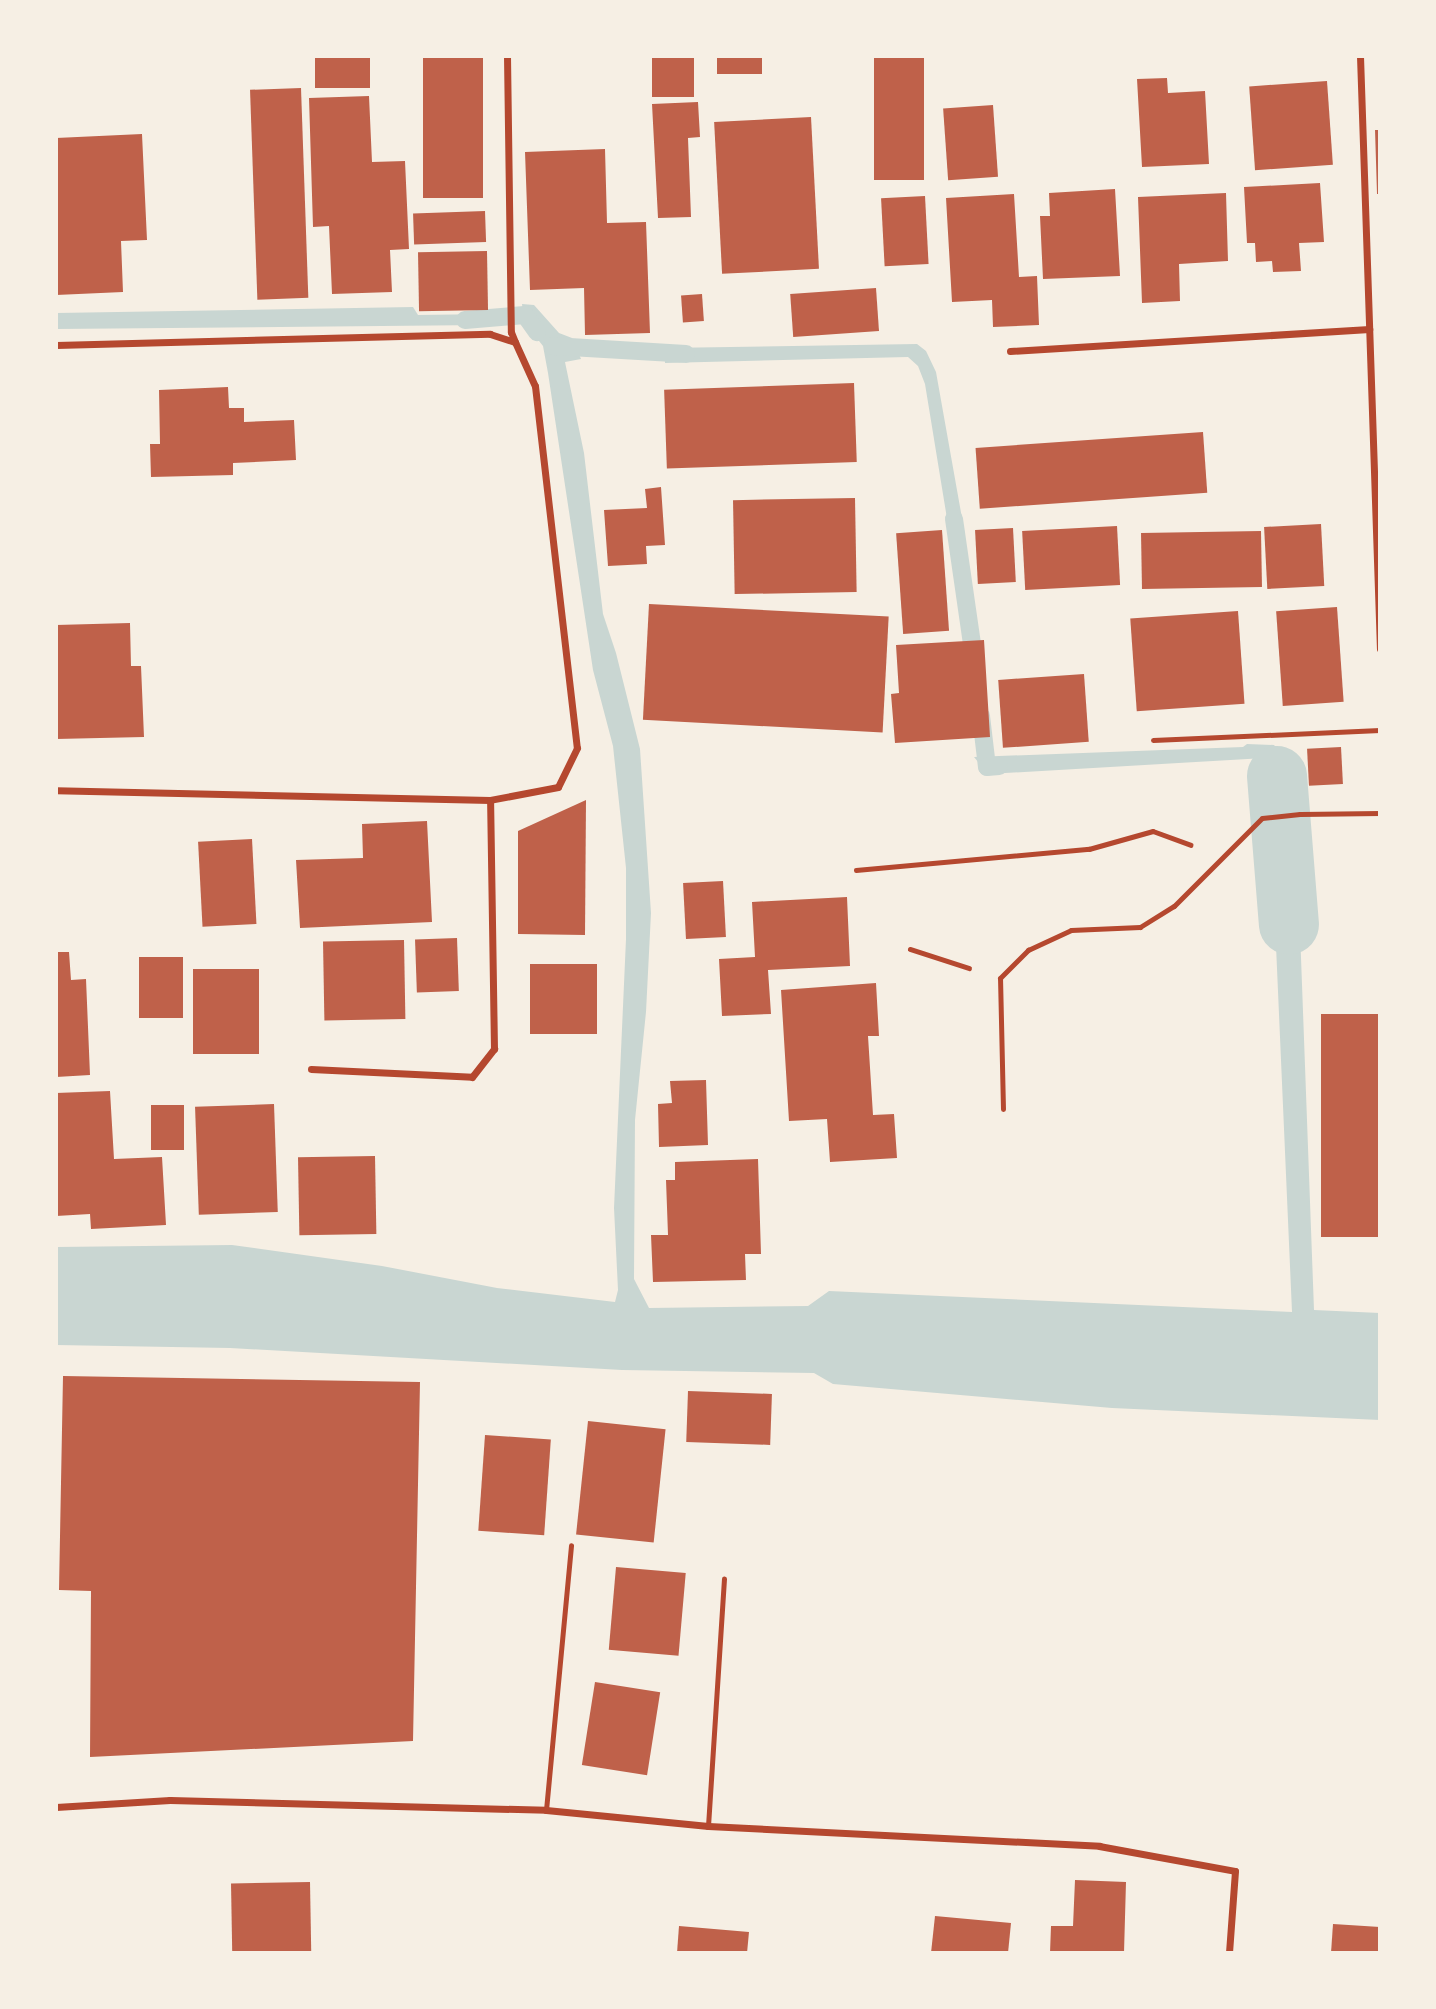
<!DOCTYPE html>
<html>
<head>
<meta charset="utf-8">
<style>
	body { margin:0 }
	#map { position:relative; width:1436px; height:2009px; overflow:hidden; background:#f6efe4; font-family:"Roboto Condensed",sans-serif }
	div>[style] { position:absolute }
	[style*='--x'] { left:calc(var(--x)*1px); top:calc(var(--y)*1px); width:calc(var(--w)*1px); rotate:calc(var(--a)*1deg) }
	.water>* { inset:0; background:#c9d6d2 }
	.stream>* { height:18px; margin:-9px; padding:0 9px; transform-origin:9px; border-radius:9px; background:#c9d6d2 }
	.canal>* { height:60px; margin:-30px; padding:0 30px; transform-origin:30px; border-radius:30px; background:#c9d6d2 }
	.building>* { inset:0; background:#bf614a; transform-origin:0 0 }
	.path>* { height:4.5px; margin:-2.25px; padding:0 2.25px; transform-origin:2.25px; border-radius:2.25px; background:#b5482f }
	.service>* { height:5px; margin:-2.5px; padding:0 2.5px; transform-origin:2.5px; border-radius:2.5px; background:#b5482f }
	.minor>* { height:7px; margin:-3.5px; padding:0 3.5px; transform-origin:3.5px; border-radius:3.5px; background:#b5482f }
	span { translate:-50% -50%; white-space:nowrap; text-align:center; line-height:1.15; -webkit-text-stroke:7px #f6efe4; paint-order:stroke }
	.frame { position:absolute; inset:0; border:58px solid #f6efe4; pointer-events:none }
</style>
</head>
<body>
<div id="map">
	<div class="water">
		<i style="clip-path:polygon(522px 304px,534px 305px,559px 333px,572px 338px,581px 359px,565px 362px,584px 453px,603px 614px,616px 653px,640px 749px,651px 913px,646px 1012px,635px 1120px,634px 1279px,649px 1308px,808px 1306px,829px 1291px,1292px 1312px,1273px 877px,1267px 846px,1292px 843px,1299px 903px,1314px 1310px,1380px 1313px,1380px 1420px,1112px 1408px,833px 1384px,814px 1373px,622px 1370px,230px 1348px,56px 1345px,56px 1247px,232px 1245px,382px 1266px,497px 1288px,615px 1302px,618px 1290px,614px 1208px,626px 939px,626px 868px,613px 746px,593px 670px,548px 373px,543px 346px,524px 322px)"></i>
		<i style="clip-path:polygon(413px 307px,418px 315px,490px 314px,484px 325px,56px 329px,56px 313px)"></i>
		<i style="clip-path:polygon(917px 344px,926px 351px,936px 372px,965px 535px,951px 543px,925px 384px,918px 366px,908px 357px,665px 363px,664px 348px)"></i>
		<i style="clip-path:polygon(1247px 744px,1274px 745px,1282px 754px,1289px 782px,1271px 782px,1265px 758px,988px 774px,974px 757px,1243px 747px)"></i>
	</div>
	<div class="stream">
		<i style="--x:465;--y:320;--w:60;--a:-4.8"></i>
		<i style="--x:525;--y:315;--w:21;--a:55"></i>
		<i style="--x:553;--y:346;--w:133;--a:3.4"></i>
		<i style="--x:954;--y:519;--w:147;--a:81.8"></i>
		<i style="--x:981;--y:716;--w:51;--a:83.3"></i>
		<i style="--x:987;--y:767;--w:12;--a:-5"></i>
	</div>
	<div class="canal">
		<i style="--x:1277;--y:776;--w:149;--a:85.4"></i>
	</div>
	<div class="building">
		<i style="left:315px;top:56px;width:55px;height:32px"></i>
		<i style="left:423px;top:56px;width:60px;height:142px"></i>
		<i style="left:652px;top:56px;width:42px;height:41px"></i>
		<i style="left:717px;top:56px;width:45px;height:18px"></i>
		<i style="left:874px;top:56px;width:50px;height:124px"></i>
		<i style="clip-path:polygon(1167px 78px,1168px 93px,1205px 91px,1209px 164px,1142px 167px,1137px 79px)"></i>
		<i style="left:1327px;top:81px;width:84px;height:78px;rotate:86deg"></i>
		<i style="left:301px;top:88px;width:210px;height:51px;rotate:88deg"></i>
		<i style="clip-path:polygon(369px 96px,372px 162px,405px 161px,409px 249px,390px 250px,392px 292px,332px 294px,329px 226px,313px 227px,309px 98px)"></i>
		<i style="clip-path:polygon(698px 102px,700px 137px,688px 138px,691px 217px,658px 218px,652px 104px)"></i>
		<i style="left:993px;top:105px;width:72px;height:50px;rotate:86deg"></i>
		<i style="left:811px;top:117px;width:152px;height:97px;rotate:87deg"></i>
		<i style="clip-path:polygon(1375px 130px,1380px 130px,1380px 194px,1377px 194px)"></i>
		<i style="clip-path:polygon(142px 134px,147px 240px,121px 241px,123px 292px,56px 295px,56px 138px)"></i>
		<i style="clip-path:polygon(605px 149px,607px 223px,646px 222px,650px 333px,585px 335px,584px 288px,530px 290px,525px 152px)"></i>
		<i style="clip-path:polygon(1320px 183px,1324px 242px,1299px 243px,1301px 271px,1273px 272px,1272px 261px,1256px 262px,1255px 243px,1247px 243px,1244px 187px)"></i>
		<i style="clip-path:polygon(1115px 189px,1120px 276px,1043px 279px,1040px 216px,1050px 216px,1049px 193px)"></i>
		<i style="clip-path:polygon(1226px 193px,1228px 261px,1179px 264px,1180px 301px,1142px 303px,1138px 197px)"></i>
		<i style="clip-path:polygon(1014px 194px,1019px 277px,1037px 276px,1039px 325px,993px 327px,992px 300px,952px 302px,946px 198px)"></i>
		<i style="left:925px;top:196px;width:68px;height:44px;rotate:87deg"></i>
		<i style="left:485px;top:211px;width:31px;height:72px;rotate:88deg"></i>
		<i style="left:487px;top:251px;width:59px;height:69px;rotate:89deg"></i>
		<i style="left:876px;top:288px;width:43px;height:86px;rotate:86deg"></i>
		<i style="left:702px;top:294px;width:27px;height:21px;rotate:86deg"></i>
		<i style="left:854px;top:383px;width:79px;height:190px;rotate:88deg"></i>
		<i style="clip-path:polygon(228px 387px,229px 408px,244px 408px,244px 422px,294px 420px,296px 460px,233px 463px,233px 475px,151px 477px,150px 444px,160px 444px,159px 390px)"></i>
		<i style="left:1203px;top:432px;width:61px;height:228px;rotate:86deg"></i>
		<i style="clip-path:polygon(661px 487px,665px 545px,646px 546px,647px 564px,608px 566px,604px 510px,647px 508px,645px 489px)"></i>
		<i style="left:855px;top:498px;width:94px;height:122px;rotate:89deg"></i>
		<i style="left:1321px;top:524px;width:62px;height:57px;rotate:87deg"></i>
		<i style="left:1117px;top:526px;width:59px;height:95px;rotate:87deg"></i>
		<i style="left:1013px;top:528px;width:54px;height:38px;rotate:87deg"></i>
		<i style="left:942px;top:530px;width:101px;height:46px;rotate:86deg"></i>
		<i style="left:1261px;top:531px;width:56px;height:120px;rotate:89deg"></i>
		<i style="left:649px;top:604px;width:240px;height:116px;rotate:3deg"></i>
		<i style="left:1337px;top:607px;width:95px;height:61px;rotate:86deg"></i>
		<i style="left:1238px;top:611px;width:93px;height:108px;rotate:86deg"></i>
		<i style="clip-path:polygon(130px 623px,131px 666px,141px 666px,144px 737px,56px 739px,56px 625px)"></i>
		<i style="clip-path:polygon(984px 640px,990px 737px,895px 743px,891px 694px,899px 693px,896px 645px)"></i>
		<i style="left:1084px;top:674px;width:68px;height:86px;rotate:86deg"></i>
		<i style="left:1341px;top:747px;width:37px;height:34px;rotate:87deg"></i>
		<i style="clip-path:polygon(586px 800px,585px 935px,518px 934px,518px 831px)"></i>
		<i style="clip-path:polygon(427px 821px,432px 922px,300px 928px,296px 860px,363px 858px,362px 824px)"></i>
		<i style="left:252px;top:839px;width:85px;height:54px;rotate:87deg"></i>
		<i style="left:723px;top:881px;width:56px;height:40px;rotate:87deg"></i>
		<i style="clip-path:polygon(847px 897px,850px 966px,768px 970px,771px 1014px,722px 1016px,719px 959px,755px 957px,752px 902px)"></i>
		<i style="left:457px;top:938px;width:53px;height:42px;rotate:88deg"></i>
		<i style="left:404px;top:940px;width:79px;height:81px;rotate:89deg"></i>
		<i style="clip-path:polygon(56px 952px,69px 952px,71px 980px,86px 979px,90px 1075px,56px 1077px)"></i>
		<i style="left:183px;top:957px;width:61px;height:44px;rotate:90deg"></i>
		<i style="left:530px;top:964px;width:67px;height:70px"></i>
		<i style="left:193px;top:969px;width:66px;height:85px"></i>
		<i style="clip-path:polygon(876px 983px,879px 1036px,868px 1036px,873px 1115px,894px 1114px,897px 1158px,830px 1162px,827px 1119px,789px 1121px,781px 990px)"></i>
		<i style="left:1321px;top:1014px;width:59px;height:223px"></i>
		<i style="clip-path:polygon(706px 1080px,708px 1145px,659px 1147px,658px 1104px,672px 1103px,670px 1081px)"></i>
		<i style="clip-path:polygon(110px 1091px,114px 1159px,162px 1157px,166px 1225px,91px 1229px,90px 1214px,56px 1216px,56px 1093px)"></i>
		<i style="left:274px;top:1104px;width:108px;height:79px;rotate:88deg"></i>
		<i style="left:184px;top:1105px;width:45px;height:33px;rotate:90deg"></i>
		<i style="left:375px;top:1156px;width:78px;height:77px;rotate:89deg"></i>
		<i style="clip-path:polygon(758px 1159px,761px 1254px,745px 1254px,746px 1280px,653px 1282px,651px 1235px,668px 1235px,666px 1180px,675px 1180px,675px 1162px)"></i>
		<i style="clip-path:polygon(63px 1376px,420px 1382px,413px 1741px,90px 1757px,91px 1591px,59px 1590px)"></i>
		<i style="left:688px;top:1391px;width:84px;height:51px;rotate:2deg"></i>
		<i style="left:588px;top:1421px;width:78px;height:114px;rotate:6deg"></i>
		<i style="left:485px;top:1435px;width:66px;height:96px;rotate:4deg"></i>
		<i style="left:616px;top:1567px;width:70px;height:83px;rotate:5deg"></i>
		<i style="left:595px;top:1682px;width:66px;height:84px;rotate:9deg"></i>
		<i style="clip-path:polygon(1075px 1880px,1126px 1882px,1124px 1953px,1050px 1953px,1051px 1926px,1073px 1926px)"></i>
		<i style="left:310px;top:1882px;width:71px;height:79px;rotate:89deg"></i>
		<i style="clip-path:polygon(935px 1916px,1011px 1923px,1008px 1953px,931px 1953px)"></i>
		<i style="clip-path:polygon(1333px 1924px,1380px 1927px,1380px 1953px,1331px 1953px)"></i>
		<i style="clip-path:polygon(679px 1926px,749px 1932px,747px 1953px,677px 1953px)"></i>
	</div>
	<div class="path">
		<i style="--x:856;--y:870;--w:234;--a:-5.2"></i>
		<i style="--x:1089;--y:849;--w:66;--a:-15.7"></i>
		<i style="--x:1153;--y:831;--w:40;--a:20.2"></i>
		<i style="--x:910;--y:949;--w:62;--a:17.9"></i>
	</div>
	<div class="service">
		<i style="--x:1153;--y:740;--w:227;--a:-2.5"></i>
		<i style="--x:1003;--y:1109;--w:131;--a:-91.3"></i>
		<i style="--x:1000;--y:978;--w:40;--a:-45"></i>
		<i style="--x:1028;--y:950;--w:47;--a:-24.9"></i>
		<i style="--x:1071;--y:930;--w:69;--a:-2.5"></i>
		<i style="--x:1140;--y:927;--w:40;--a:-32"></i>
		<i style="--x:1174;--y:906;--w:124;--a:-45"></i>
		<i style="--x:1262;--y:818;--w:38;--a:-6"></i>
		<i style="--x:1300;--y:814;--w:80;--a:-0.7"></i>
		<i style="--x:546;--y:1810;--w:266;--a:-84.6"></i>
		<i style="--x:708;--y:1826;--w:248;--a:-86.3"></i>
	</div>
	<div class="minor">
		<i style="--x:507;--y:56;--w:276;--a:89.2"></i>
		<i style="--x:511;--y:332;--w:11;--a:68"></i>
		<i style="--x:1360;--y:56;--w:593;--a:88.07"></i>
		<i style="--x:56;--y:345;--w:434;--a:-1.5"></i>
		<i style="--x:490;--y:334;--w:26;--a:18"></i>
		<i style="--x:515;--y:342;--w:48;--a:65.6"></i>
		<i style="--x:535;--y:386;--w:364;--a:83.4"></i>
		<i style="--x:577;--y:748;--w:43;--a:116"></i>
		<i style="--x:558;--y:787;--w:69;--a:169.2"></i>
		<i style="--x:490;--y:800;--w:434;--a:-178.7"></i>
		<i style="--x:1010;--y:351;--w:360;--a:-3.5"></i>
		<i style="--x:311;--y:1069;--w:161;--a:2.8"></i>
		<i style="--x:472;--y:1077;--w:36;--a:-52"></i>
		<i style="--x:494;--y:1049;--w:249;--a:-90.9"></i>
		<i style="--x:56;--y:1807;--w:114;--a:-3.5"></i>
		<i style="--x:170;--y:1800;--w:376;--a:1.5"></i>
		<i style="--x:546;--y:1810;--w:163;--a:5.6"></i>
		<i style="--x:708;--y:1826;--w:392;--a:2.9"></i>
		<i style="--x:1099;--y:1846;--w:138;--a:10.4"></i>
		<i style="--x:1235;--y:1871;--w:82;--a:94.2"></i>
	</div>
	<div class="frame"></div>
</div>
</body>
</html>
